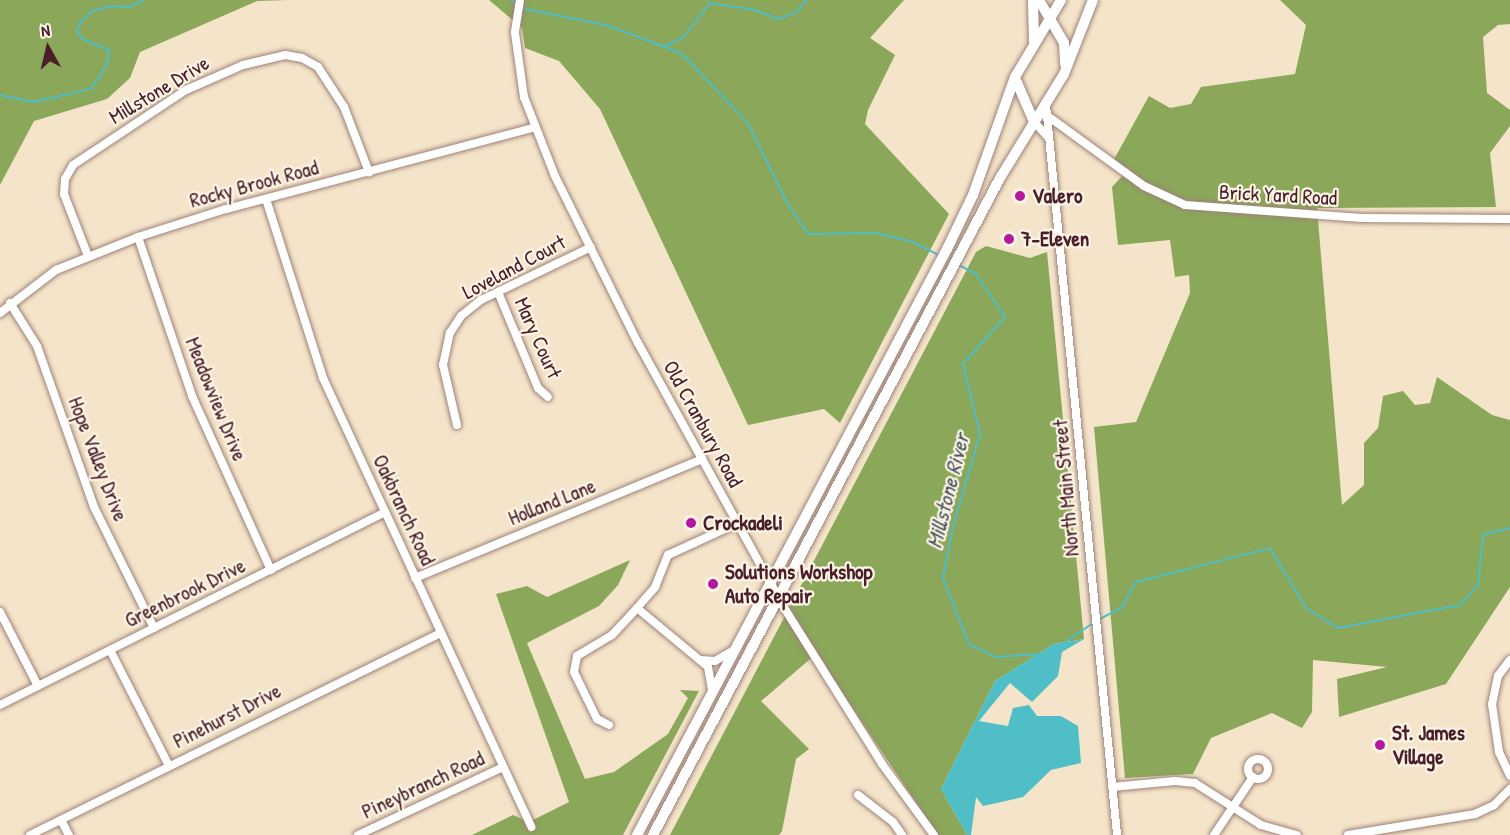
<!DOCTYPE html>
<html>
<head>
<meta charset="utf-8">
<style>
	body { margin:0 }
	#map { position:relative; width:1510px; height:835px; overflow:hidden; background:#f4e4c9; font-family:"Patrick Hand",sans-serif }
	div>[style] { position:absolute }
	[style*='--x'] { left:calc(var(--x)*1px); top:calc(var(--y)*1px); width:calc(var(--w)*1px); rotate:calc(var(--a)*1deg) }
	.forest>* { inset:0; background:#8aa75a }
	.water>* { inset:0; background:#4fbec6 }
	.stream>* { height:2px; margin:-1px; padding:0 1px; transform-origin:1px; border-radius:1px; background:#4fbec6 }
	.roads { filter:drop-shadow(0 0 2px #9f827a) drop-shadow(0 0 2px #9f827a) }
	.minor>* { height:8px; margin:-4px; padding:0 4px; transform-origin:4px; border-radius:4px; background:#fff }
	.minor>.ring { margin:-4px; padding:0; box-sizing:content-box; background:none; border:8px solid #fff; border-radius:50% }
	.highway>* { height:10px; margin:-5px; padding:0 5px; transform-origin:5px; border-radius:5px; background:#fff }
	.dots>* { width:16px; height:16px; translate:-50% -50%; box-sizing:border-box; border:3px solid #fcf5e5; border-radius:50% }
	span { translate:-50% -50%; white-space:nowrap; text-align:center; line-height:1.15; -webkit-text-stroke:4.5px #fcf5e5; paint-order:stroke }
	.street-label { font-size:21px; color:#4a1f2b }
	.poi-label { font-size:21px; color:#4a1f2b; font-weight:700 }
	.left { translate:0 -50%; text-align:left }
	.water-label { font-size:22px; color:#4c5761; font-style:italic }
	.north { position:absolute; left:18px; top:18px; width:60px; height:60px; -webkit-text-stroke:4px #fcf5e5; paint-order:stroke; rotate:352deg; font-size:16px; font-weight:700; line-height:24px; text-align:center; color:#4a1f2b }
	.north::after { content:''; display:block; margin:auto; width:21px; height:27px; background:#4a1f2b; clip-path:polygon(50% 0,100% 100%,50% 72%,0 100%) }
</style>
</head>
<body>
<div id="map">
	<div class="forest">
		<i style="clip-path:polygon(0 0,288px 0,257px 1px,140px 52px,130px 78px,107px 99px,34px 121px,0 185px)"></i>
		<i style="clip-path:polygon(489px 0,904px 0,870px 38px,895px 55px,868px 110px,865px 124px,949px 214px,840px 423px,824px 409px,748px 425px,600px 109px,559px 61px,525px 48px,522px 28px)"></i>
		<i style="clip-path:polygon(1280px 0,1510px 0,1510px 24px,1498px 25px,1483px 37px,1487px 93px,1510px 110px,1510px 126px,1490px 153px,1496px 207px,1317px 208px,1342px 505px,1364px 485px,1364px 443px,1378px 428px,1383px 396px,1403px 391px,1415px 405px,1430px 403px,1437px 377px,1492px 415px,1510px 420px,1510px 587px,1446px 684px,1339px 717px,1337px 679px,1387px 667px,1313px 660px,1312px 712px,1302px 728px,1272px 713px,1211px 738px,1193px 774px,1125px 778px,1094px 427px,1136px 422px,1190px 293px,1189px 275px,1175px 277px,1170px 240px,1118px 245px,1112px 187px,1125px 173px,1112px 163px,1149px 96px,1170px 108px,1191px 104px,1201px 87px,1295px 74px,1306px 25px)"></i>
		<i style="clip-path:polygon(986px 246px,1030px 258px,1047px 252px,1084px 639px,1054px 644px,995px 681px,941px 789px,967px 835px,938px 835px,816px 654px,761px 701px,809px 749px,796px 759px,782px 831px,779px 835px,670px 835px,976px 252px)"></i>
		<i style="clip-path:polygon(630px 560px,618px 585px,599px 606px,527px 643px,585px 779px,614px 772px,668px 734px,688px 698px,680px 690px,699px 691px,623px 835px,472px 835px,513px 815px,529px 822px,569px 802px,496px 594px,527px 586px,547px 597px)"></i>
	</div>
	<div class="water">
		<i style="clip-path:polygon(1084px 639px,1062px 652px,1058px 676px,1032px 702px,1010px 683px,979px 721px,1008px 726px,1013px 708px,1029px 705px,1037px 716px,1061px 716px,1078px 726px,1081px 763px,1051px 770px,1023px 797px,983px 806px,976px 797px,971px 835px,967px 835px,941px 789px,995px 681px,1054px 644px)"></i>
	</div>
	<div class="stream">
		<i style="--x:512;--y:0;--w:6;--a:45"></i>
		<i style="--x:520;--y:8;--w:88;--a:11.2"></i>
		<i style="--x:606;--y:25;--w:80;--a:20.5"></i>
		<i style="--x:681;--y:53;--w:97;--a:46.3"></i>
		<i style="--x:748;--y:123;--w:91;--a:64"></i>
		<i style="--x:788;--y:205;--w:35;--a:55"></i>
		<i style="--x:808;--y:234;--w:67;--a:-0.9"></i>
		<i style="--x:875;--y:233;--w:39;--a:13"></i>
		<i style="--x:913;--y:242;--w:31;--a:27"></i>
		<i style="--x:664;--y:46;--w:21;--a:-23"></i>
		<i style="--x:683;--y:38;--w:44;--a:-52.4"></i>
		<i style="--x:710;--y:3;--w:45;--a:9"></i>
		<i style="--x:754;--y:10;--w:27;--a:20"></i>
		<i style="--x:779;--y:19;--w:19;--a:-21"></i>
		<i style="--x:797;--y:12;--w:15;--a:-53"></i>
		<i style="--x:0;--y:95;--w:34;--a:12"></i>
		<i style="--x:33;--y:102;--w:59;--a:-12.6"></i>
		<i style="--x:91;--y:89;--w:30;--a:-57"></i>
		<i style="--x:107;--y:64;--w:14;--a:-82"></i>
		<i style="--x:109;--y:50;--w:27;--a:-158"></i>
		<i style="--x:84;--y:40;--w:11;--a:-131"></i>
		<i style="--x:77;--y:32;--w:9;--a:-72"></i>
		<i style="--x:80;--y:23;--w:17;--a:-45"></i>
		<i style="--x:92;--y:11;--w:21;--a:-14"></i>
		<i style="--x:112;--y:6;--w:17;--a:3"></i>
		<i style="--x:129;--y:7;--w:17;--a:-25"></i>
		<i style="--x:959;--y:265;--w:19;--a:28"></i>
		<i style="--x:976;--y:274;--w:52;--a:56"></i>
		<i style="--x:1005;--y:317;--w:63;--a:131.8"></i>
		<i style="--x:963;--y:364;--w:72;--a:76.3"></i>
		<i style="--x:980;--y:434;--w:97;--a:106.2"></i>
		<i style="--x:953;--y:527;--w:52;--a:101.1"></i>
		<i style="--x:943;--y:578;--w:71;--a:68.5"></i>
		<i style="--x:969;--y:644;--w:30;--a:26"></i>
		<i style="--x:996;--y:657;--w:43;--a:-4"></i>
		<i style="--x:1098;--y:620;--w:27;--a:-28"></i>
		<i style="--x:1122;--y:607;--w:29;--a:-61"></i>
		<i style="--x:1136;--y:582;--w:138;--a:-14.2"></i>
		<i style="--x:1270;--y:548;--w:70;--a:59"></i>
		<i style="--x:1306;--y:608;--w:38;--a:32"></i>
		<i style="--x:1338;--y:628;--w:124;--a:-10.7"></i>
		<i style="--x:1460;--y:605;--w:27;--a:-48"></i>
		<i style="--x:1478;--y:585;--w:50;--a:-84.3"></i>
		<i style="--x:1483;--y:535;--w:28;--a:-15"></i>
		<i style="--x:1065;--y:642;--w:34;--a:-34"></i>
	</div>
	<div class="roads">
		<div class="minor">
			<i style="--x:520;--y:0;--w:33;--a:99"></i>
			<i style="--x:515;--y:33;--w:65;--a:82"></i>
			<i style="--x:524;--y:97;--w:85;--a:68.6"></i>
			<i style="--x:555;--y:176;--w:186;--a:63.6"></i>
			<i style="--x:638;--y:343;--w:300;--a:61.1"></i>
			<i style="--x:783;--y:606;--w:186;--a:57.9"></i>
			<i style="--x:882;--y:764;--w:88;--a:53.8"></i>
			<i style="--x:1046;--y:105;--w:733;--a:84.44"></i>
			<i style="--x:1049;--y:117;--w:117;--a:36"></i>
			<i style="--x:1144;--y:186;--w:45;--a:24.9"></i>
			<i style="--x:1185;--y:205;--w:177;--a:4.2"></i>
			<i style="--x:1362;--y:218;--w:148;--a:0.4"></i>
			<i style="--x:1034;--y:122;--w:21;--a:47"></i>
			<i style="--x:266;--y:199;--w:188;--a:72.3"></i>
			<i style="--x:323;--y:378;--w:495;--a:65.1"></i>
			<i style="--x:138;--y:237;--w:168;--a:71.2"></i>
			<i style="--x:192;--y:396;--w:191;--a:65.6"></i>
			<i style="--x:88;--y:256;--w:66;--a:-111.2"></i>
			<i style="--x:64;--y:194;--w:15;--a:-86"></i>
			<i style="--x:65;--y:179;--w:16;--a:-60"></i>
			<i style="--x:73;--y:165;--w:136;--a:-33.6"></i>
			<i style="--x:186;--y:90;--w:62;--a:-23.7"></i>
			<i style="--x:243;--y:65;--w:43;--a:-13.4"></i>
			<i style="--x:285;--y:55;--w:17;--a:10"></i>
			<i style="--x:302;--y:58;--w:18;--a:29"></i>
			<i style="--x:318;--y:67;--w:48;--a:57"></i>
			<i style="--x:344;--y:107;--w:70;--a:69"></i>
			<i style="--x:498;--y:292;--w:104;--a:67.4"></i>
			<i style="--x:538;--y:388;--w:13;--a:42"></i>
			<i style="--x:10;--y:303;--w:51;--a:57.9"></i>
			<i style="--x:37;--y:346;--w:171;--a:70.5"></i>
			<i style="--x:94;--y:507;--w:135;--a:63.6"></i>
			<i style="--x:0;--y:313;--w:71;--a:-37.5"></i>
			<i style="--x:56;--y:270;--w:88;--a:-21.9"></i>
			<i style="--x:138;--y:237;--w:92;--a:-17.7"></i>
			<i style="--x:226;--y:209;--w:318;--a:-14.8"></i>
			<i style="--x:457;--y:425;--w:62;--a:-103.1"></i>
			<i style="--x:443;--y:365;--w:33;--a:-78"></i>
			<i style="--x:450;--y:333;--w:20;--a:-57"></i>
			<i style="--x:461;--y:316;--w:26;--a:-39"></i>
			<i style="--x:481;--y:300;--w:122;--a:-25.7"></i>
			<i style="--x:415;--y:578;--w:311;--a:-22.5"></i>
			<i style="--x:637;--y:608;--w:92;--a:39.7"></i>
			<i style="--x:708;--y:667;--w:23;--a:80"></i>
			<i style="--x:0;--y:612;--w:83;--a:62.8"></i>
			<i style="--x:110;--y:650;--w:130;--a:63"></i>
			<i style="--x:700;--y:660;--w:15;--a:4"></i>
			<i style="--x:715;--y:661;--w:20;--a:-30"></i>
			<i style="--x:1510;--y:660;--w:20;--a:127"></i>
			<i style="--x:1498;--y:676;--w:29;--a:102"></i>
			<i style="--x:1492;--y:704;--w:49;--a:81.7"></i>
			<i style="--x:1499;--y:752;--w:26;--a:65"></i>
			<i style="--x:0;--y:705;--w:431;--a:-26.6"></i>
			<i style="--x:609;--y:725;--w:13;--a:-153"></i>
			<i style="--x:597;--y:719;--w:52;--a:-116.1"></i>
			<i style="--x:574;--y:672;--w:16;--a:-79"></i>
			<i style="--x:577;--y:656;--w:41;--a:-31"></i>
			<i style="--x:612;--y:635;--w:37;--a:-47"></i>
			<i style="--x:637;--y:608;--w:28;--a:-49"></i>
			<i style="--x:655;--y:587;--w:35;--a:-68"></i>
			<i style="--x:668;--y:555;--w:77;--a:-24.6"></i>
			<i class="ring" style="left:1248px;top:759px;width:12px;height:12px"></i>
			<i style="--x:1112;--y:787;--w:63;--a:-5.4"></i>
			<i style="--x:1175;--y:781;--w:20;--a:6"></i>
			<i style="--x:1195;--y:783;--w:78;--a:32.5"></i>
			<i style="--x:1261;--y:825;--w:37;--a:16"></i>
			<i style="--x:858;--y:795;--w:44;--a:37.6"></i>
			<i style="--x:893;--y:822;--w:16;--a:55"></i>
			<i style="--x:61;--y:820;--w:17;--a:62"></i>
			<i style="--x:30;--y:835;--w:458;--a:-26.2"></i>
			<i style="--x:358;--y:835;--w:160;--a:-25.1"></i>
			<i style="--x:1214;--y:835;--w:70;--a:-56.1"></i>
			<i style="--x:1348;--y:835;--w:129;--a:-9.4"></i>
			<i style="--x:1475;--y:814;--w:21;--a:-25"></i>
			<i style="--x:1494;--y:805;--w:23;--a:-45"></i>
		</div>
		<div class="highway">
			<i style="--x:1033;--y:0;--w:42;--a:88.6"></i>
			<i style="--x:1039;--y:0;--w:50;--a:59.8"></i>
			<i style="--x:1064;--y:43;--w:21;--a:87"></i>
			<i style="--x:1015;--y:78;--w:48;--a:66.6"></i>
			<i style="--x:637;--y:835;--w:663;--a:-62.12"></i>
			<i style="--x:947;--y:249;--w:60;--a:-64.3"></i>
			<i style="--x:973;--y:195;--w:125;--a:-70.4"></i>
			<i style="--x:1015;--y:77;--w:90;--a:-59.1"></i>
			<i style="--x:653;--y:835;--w:743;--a:-62.16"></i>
			<i style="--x:1000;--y:178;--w:122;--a:-58.4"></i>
			<i style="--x:1064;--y:74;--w:79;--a:-68.6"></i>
		</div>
	</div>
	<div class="dots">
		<i style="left:1020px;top:196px;background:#b5179e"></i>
		<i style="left:1009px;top:239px;background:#b5179e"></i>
		<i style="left:691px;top:523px;background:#b5179e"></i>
		<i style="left:713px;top:584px;background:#b5179e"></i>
		<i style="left:1380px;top:745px;background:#b5179e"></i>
	</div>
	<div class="street-label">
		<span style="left:159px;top:90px;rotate:-31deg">Millstone Drive</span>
		<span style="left:254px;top:184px;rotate:-15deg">Rocky Brook Road</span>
		<span style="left:1278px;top:195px;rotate:3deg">Brick Yard Road</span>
		<span style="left:514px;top:267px;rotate:-28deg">Loveland Court</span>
		<span style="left:538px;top:338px;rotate:66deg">Mary Court</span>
		<span style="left:216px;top:399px;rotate:68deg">Meadowview Drive</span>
		<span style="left:703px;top:424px;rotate:61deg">Old Cranbury Road</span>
		<span style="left:98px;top:459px;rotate:69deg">Hope Valley Drive</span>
		<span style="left:1066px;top:488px;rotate:-95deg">North Main Street</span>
		<span style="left:552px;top:502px;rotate:-22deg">Holland Lane</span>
		<span style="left:404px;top:510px;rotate:65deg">Oakbranch Road</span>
		<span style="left:185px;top:593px;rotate:-26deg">Greenbrook Drive</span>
		<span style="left:227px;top:716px;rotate:-27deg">Pinehurst Drive</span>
		<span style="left:423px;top:785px;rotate:-25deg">Pineybranch Road</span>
	</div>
	<div class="poi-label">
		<span class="left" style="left:1032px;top:196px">Valero</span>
		<span class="left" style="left:1021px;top:239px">7-Eleven</span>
		<span class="left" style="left:703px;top:523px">Crockadeli</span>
		<span class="left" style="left:725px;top:584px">Solutions Workshop<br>Auto Repair</span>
		<span class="left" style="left:1392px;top:745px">St. James<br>Village</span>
	</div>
	<div class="water-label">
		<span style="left:948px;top:491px;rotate:-76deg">Millstone River</span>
	</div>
	<div class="north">N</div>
</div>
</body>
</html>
